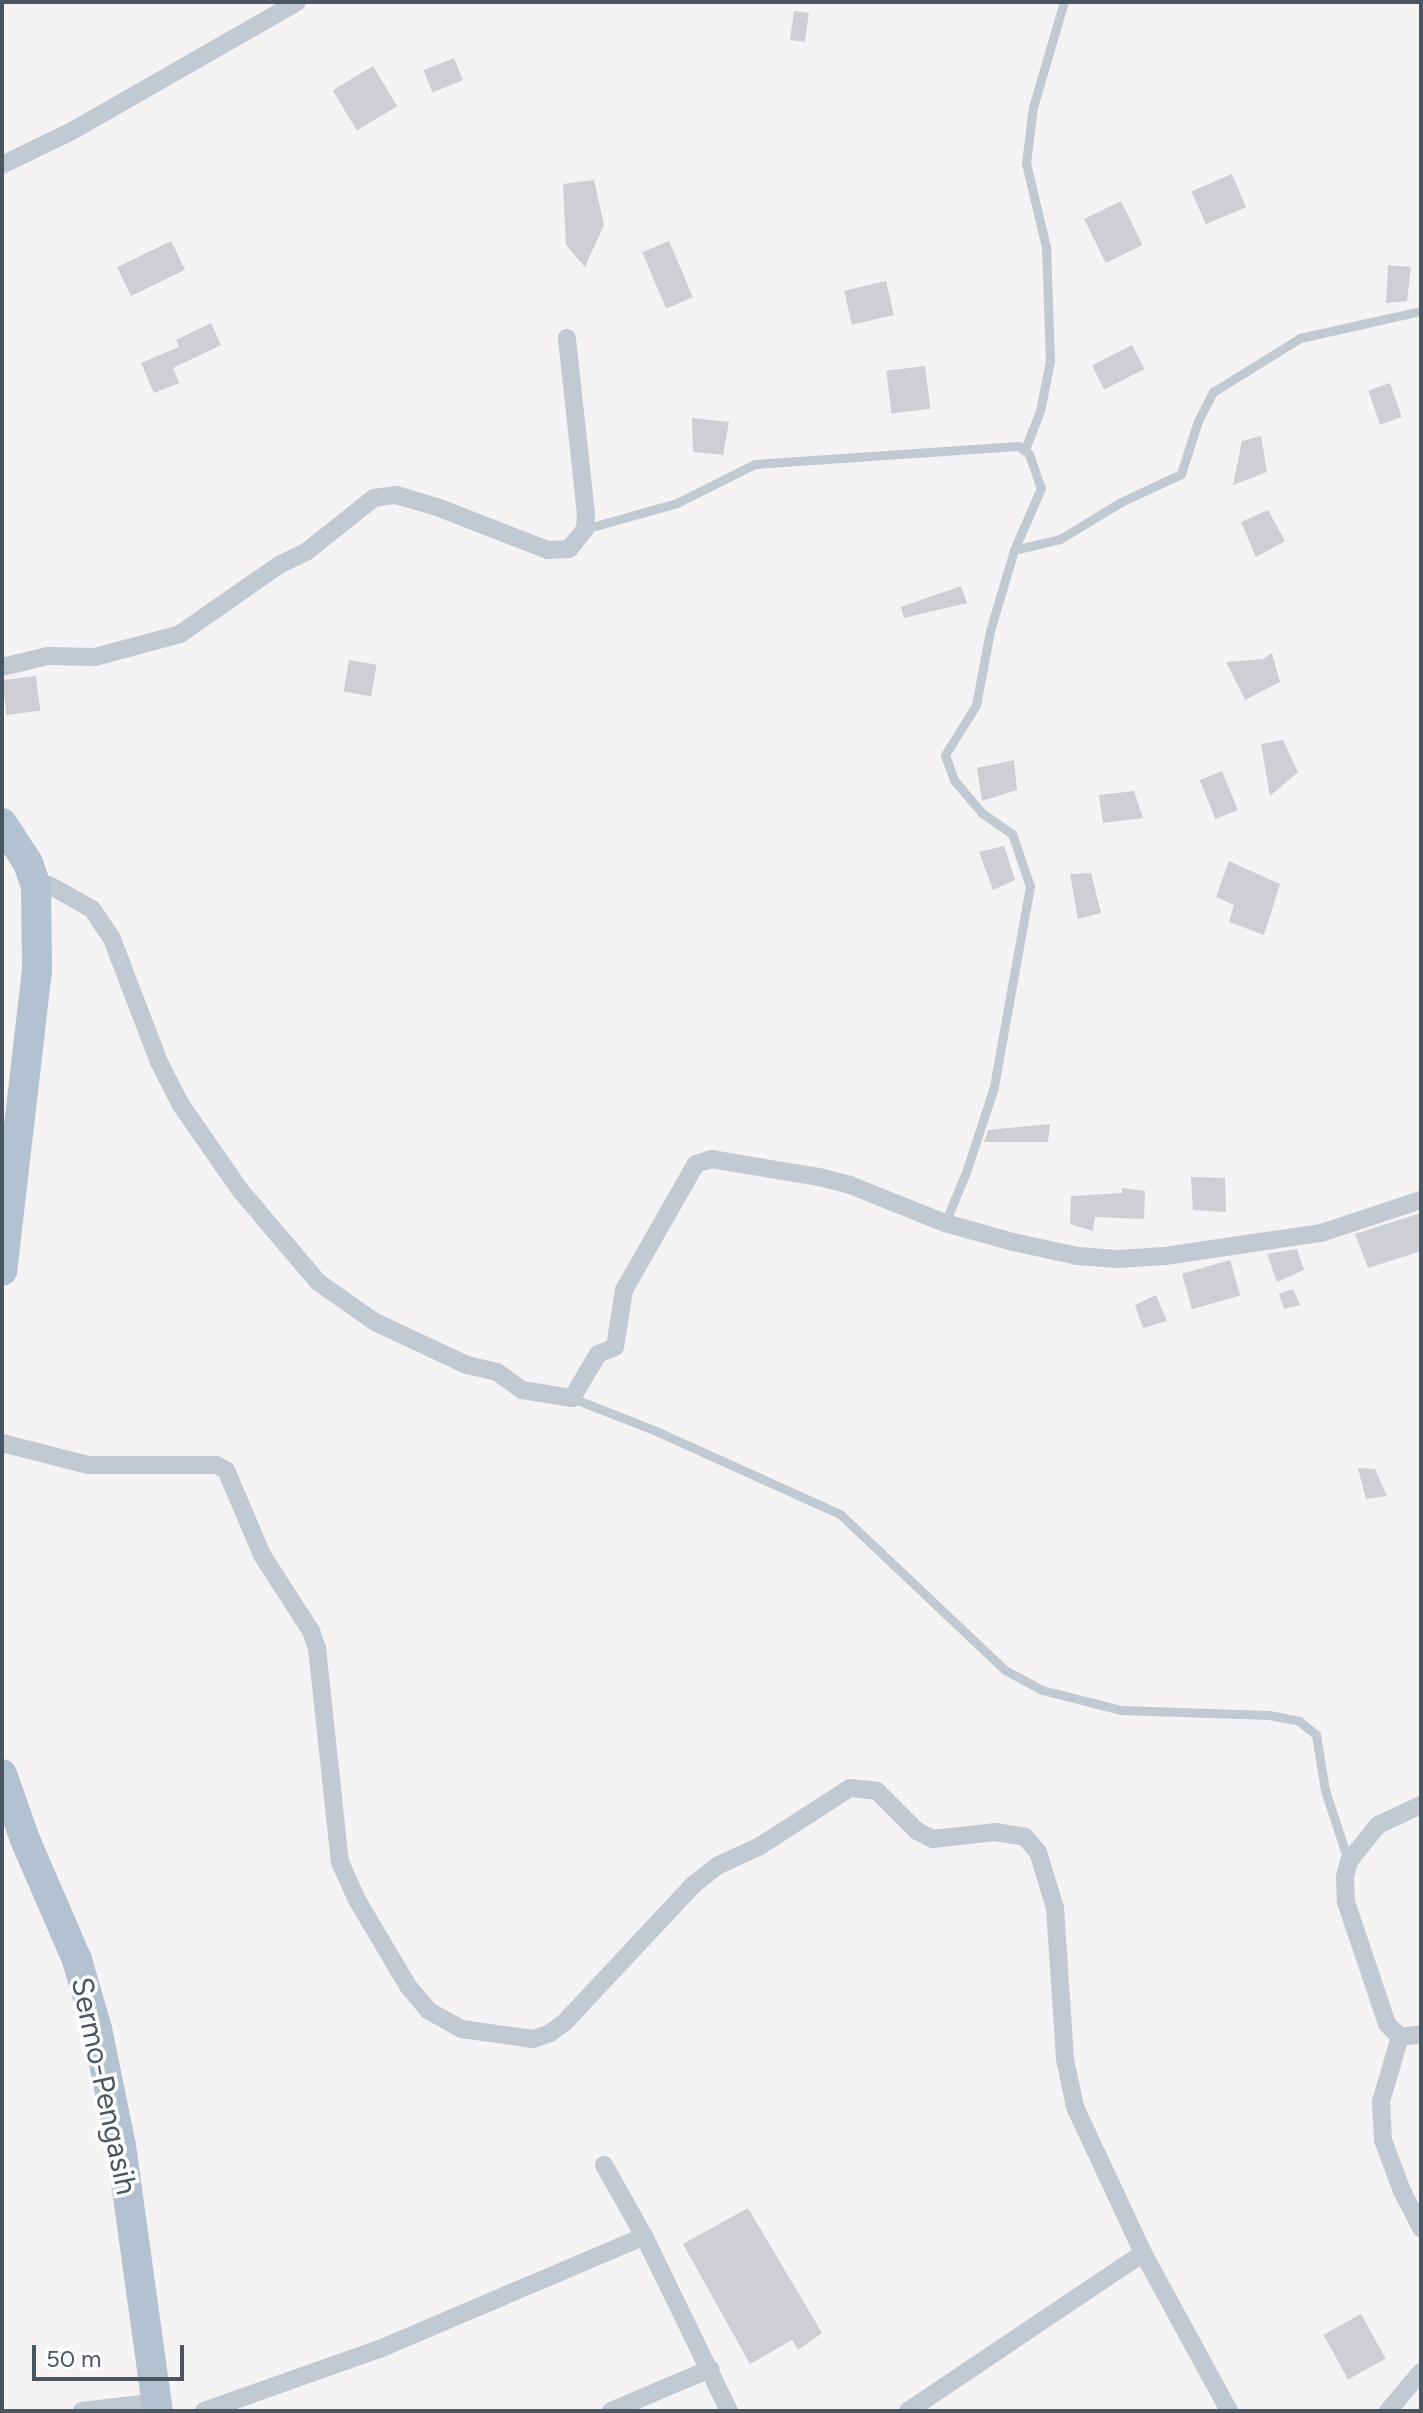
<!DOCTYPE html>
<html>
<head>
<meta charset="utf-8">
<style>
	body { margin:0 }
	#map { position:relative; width:1423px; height:2413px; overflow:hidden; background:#f5f3f3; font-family:Figtree,sans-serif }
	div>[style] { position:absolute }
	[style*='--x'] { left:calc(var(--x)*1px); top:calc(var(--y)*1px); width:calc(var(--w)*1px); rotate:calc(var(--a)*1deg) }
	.building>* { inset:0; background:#cdcfd5; transform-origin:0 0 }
	.lane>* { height:9px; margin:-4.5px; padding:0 4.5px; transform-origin:4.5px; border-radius:4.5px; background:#c1cad2 }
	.street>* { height:18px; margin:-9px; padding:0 9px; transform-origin:9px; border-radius:9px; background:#c1cad2 }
	.primary>* { height:30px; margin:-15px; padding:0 15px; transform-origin:15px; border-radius:15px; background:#b3c2d1 }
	span { translate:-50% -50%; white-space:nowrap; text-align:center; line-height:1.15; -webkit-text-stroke:7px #fff; paint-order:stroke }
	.street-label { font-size:30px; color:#4a5661 }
	.frame { position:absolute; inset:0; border:4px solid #4a5661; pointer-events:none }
	.scale { position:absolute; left:32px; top:2345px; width:152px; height:36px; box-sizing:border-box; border:4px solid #4a5661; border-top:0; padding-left:10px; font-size:24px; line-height:28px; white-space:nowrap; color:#4a5661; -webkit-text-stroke:6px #fff; paint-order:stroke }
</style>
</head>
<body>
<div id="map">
	<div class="building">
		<i style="left:794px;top:11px;width:15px;height:29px;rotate:8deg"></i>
		<i style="left:454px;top:58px;width:24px;height:33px;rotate:68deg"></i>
		<i style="left:373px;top:66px;width:47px;height:47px;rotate:59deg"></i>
		<i style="left:1232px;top:174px;width:36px;height:44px;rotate:67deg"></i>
		<i style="clip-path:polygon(594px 180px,604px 225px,585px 267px,566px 245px,563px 184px)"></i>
		<i style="left:1121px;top:201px;width:49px;height:41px;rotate:64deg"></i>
		<i style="left:171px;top:241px;width:32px;height:60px;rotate:64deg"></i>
		<i style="left:669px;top:241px;width:61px;height:29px;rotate:67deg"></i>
		<i style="clip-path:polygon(1388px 265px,1411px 267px,1407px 301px,1386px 303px)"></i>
		<i style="left:886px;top:281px;width:35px;height:43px;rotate:77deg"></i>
		<i style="clip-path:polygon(211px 323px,221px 345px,173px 368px,179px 383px,154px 393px,141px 363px,179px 347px,176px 340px)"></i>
		<i style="left:1132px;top:345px;width:27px;height:45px;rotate:63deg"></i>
		<i style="left:925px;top:366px;width:43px;height:39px;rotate:83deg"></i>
		<i style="left:1390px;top:383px;width:36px;height:23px;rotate:71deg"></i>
		<i style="clip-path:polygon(692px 418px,729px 422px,723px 455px,693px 452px)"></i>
		<i style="clip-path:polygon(1261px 436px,1267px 472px,1233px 485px,1242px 441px)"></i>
		<i style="clip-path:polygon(1268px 510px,1285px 541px,1256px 557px,1241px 522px)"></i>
		<i style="clip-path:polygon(961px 586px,967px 603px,904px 618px,901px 607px)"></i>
		<i style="clip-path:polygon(1272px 653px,1280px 682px,1245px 700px,1226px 662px,1263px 659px)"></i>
		<i style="left:349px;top:660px;width:28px;height:32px;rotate:10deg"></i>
		<i style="left:36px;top:676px;width:35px;height:34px;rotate:83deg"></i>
		<i style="clip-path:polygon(1283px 740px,1298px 772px,1270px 796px,1261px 744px)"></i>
		<i style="clip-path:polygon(1014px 760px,1017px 790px,982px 801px,977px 768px)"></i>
		<i style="left:1222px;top:771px;width:42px;height:24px;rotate:68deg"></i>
		<i style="clip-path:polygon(1134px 791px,1143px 818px,1103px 823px,1099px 795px)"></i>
		<i style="clip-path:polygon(1004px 846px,1015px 880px,993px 890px,979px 852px)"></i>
		<i style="clip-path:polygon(1229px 861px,1280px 884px,1264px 935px,1229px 922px,1234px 905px,1216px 897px)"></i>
		<i style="clip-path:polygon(1091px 873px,1101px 913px,1078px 919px,1070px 874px)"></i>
		<i style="clip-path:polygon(1050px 1124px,1048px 1142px,984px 1142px,988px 1130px)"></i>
		<i style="clip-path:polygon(1191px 1177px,1225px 1178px,1226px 1212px,1193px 1210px)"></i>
		<i style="clip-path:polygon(1122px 1188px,1145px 1191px,1144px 1219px,1095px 1217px,1093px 1231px,1070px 1224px,1071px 1196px,1122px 1193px)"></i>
		<i style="clip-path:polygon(1421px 1213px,1421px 1251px,1368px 1268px,1355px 1234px)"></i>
		<i style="clip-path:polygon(1297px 1249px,1304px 1270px,1277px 1282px,1267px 1254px)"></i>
		<i style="left:1230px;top:1260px;width:37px;height:50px;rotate:74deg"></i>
		<i style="clip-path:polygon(1293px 1289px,1300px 1305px,1284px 1309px,1279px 1294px)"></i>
		<i style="clip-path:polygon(1156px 1295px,1167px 1321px,1143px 1328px,1135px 1305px)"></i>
		<i style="clip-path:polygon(1358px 1468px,1375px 1469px,1387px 1496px,1366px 1499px)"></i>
		<i style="clip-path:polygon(748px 2208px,822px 2333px,798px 2350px,792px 2340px,750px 2364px,683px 2244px)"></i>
		<i style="left:1361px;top:2314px;width:51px;height:43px;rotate:61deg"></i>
	</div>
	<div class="lane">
		<i style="--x:1025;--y:449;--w:41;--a:-68.5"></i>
		<i style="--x:1040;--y:411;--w:51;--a:-78.7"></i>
		<i style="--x:1050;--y:361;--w:114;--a:-92"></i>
		<i style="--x:1046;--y:247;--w:86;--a:-103.4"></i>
		<i style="--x:1026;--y:163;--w:56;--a:-82.9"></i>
		<i style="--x:1033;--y:107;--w:109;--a:-73.6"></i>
		<i style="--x:585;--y:529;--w:96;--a:-15.8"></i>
		<i style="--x:677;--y:503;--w:87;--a:-26.6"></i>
		<i style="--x:755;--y:464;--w:264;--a:-3.9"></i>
		<i style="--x:1018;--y:446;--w:14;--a:36"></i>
		<i style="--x:1029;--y:454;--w:36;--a:71"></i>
		<i style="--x:1041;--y:488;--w:68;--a:113.5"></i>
		<i style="--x:1014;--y:550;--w:84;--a:106.5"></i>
		<i style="--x:990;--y:631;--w:75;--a:100.7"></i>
		<i style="--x:976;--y:705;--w:59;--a:121.8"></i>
		<i style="--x:945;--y:755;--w:27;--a:70"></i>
		<i style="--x:954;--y:780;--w:43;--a:49.7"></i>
		<i style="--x:982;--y:813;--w:37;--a:35"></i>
		<i style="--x:1012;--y:834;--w:55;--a:70.9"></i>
		<i style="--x:1030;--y:886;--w:204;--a:100.2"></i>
		<i style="--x:994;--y:1087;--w:89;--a:108.2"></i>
		<i style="--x:966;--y:1172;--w:55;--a:112.4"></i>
		<i style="--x:1014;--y:550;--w:47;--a:-13.4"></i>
		<i style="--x:1060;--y:539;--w:71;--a:-31.2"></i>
		<i style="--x:1121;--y:502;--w:66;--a:-25"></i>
		<i style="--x:1181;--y:474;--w:56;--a:-72.2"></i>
		<i style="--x:1198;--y:421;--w:33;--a:-63"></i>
		<i style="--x:1213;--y:392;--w:102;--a:-31.8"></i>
		<i style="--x:1300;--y:338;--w:124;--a:-12.6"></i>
		<i style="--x:572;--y:1398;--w:90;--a:21.4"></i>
		<i style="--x:656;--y:1431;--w:202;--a:24.3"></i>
		<i style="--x:840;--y:1514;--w:227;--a:43.4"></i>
		<i style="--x:1005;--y:1670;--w:42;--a:28.4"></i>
		<i style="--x:1042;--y:1690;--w:81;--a:14.2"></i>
		<i style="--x:1121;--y:1710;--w:148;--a:1.9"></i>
		<i style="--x:1269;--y:1715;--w:31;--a:11"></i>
		<i style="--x:1299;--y:1721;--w:22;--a:39"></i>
		<i style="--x:1316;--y:1735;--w:56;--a:80.7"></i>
		<i style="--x:1325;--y:1790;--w:74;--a:71.8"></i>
	</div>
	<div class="street">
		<i style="--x:2;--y:165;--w:78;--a:-25.9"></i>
		<i style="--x:72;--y:131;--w:259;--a:-29.8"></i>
		<i style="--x:2;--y:667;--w:47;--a:-13.4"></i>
		<i style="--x:48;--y:656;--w:47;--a:1.2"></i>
		<i style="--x:95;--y:657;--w:88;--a:-15.1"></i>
		<i style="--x:180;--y:634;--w:121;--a:-34.9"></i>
		<i style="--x:279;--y:565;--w:30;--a:-26"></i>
		<i style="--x:306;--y:552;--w:87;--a:-38.5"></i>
		<i style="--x:374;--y:498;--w:22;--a:-8"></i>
		<i style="--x:396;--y:495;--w:43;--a:16.3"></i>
		<i style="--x:437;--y:507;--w:119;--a:21.2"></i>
		<i style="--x:548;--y:550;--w:21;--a:-3"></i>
		<i style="--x:569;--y:549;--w:26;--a:-51"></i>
		<i style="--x:585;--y:529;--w:15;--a:-86"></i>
		<i style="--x:586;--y:514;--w:177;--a:-96.2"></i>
		<i style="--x:36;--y:886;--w:13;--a:-4"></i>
		<i style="--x:49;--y:885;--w:49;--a:29.2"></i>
		<i style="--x:92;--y:909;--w:36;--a:56"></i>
		<i style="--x:112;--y:939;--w:132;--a:69.1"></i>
		<i style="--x:159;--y:1062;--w:48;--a:62.9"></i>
		<i style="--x:181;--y:1105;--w:103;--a:55.2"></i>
		<i style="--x:240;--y:1190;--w:121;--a:49.7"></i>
		<i style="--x:318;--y:1282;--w:70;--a:35.1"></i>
		<i style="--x:375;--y:1322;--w:102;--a:25.1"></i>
		<i style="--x:467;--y:1365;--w:31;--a:13"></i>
		<i style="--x:497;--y:1372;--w:31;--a:36"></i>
		<i style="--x:522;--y:1390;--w:51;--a:9.1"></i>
		<i style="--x:572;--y:1398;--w:51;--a:-59.4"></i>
		<i style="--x:598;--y:1354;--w:18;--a:-22"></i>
		<i style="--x:615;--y:1347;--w:58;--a:-81"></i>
		<i style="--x:624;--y:1290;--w:145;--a:-60.3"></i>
		<i style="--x:696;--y:1164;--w:16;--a:-18"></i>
		<i style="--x:711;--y:1159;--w:109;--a:9.5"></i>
		<i style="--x:819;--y:1177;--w:32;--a:14"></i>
		<i style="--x:850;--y:1185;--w:102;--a:21.8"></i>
		<i style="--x:945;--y:1223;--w:71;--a:15.6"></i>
		<i style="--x:1013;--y:1242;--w:66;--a:12.3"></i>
		<i style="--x:1077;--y:1256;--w:41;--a:4.2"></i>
		<i style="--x:1118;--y:1259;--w:47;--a:-3.7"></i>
		<i style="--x:1165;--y:1256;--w:158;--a:-8.4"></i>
		<i style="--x:1321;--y:1233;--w:105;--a:-18.3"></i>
		<i style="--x:2;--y:1443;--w:89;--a:14.3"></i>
		<i style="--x:88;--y:1465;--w:128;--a:0"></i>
		<i style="--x:216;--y:1465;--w:11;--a:27"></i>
		<i style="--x:226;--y:1470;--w:92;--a:67"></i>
		<i style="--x:262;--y:1555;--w:90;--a:57.2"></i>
		<i style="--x:311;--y:1631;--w:18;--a:71"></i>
		<i style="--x:317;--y:1648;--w:215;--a:83.9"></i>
		<i style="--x:340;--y:1862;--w:42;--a:65.9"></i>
		<i style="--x:357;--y:1900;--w:100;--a:59.3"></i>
		<i style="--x:408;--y:1986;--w:33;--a:50"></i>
		<i style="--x:429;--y:2011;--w:38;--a:29"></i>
		<i style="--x:462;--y:2029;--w:72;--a:8"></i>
		<i style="--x:533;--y:2039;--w:18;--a:-19"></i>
		<i style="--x:550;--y:2033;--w:17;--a:-36"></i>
		<i style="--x:564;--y:2023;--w:189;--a:-46.9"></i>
		<i style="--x:693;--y:1885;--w:33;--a:-38"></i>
		<i style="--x:719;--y:1865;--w:45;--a:-24.9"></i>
		<i style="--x:760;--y:1846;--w:107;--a:-32.8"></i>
		<i style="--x:850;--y:1788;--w:27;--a:6"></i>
		<i style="--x:877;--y:1791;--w:57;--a:45"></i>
		<i style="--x:917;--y:1831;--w:18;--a:27"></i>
		<i style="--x:933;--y:1839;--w:62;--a:-6.4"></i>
		<i style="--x:995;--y:1832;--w:30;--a:9"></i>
		<i style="--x:1025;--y:1837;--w:20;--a:49"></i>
		<i style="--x:1038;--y:1852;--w:59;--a:73.1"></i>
		<i style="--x:1055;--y:1908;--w:151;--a:86.2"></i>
		<i style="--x:1065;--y:2059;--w:49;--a:78.2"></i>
		<i style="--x:1075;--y:2107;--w:161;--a:65"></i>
		<i style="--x:1421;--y:1805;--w:47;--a:155.1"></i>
		<i style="--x:1378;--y:1825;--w:46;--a:128.9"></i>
		<i style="--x:1349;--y:1861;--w:16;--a:104"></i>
		<i style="--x:1345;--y:1877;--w:25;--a:88"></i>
		<i style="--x:1346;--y:1902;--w:129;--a:71.4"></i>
		<i style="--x:1387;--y:2024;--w:18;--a:45"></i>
		<i style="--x:1400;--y:2037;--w:21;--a:-8"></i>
		<i style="--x:1400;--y:2037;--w:67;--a:106.5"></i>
		<i style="--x:1381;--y:2101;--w:39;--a:87"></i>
		<i style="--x:1383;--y:2140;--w:54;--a:69.6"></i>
		<i style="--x:1402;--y:2191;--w:42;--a:62.8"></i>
		<i style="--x:604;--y:2165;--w:81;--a:60.6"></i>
		<i style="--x:82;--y:2411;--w:76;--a:-6.8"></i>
		<i style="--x:204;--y:2411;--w:189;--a:-19.5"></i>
		<i style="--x:382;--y:2348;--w:285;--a:-23.1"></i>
		<i style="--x:644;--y:2236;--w:195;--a:64.1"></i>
		<i style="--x:611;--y:2411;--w:108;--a:-23"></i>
		<i style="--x:908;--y:2411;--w:283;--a:-33.9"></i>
		<i style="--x:1143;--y:2253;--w:180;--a:61.4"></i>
		<i style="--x:1388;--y:2411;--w:51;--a:-49.8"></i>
	</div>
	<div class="primary">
		<i style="--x:2;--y:823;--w:48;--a:57"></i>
		<i style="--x:28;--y:863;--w:24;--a:71"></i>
		<i style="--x:36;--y:886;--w:84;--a:89.3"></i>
		<i style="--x:37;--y:970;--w:303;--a:96.6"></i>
		<i style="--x:2;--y:1774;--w:72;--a:70.6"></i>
		<i style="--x:26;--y:1842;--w:129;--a:66.6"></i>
		<i style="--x:77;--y:1960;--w:72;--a:73.8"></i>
		<i style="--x:97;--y:2029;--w:119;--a:78.4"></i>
		<i style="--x:121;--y:2146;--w:268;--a:82.1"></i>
	</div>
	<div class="street-label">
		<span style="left:104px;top:2086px;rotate:78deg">Sermo-Pengasih</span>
	</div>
	<div class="frame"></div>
	<div class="scale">50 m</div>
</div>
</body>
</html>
